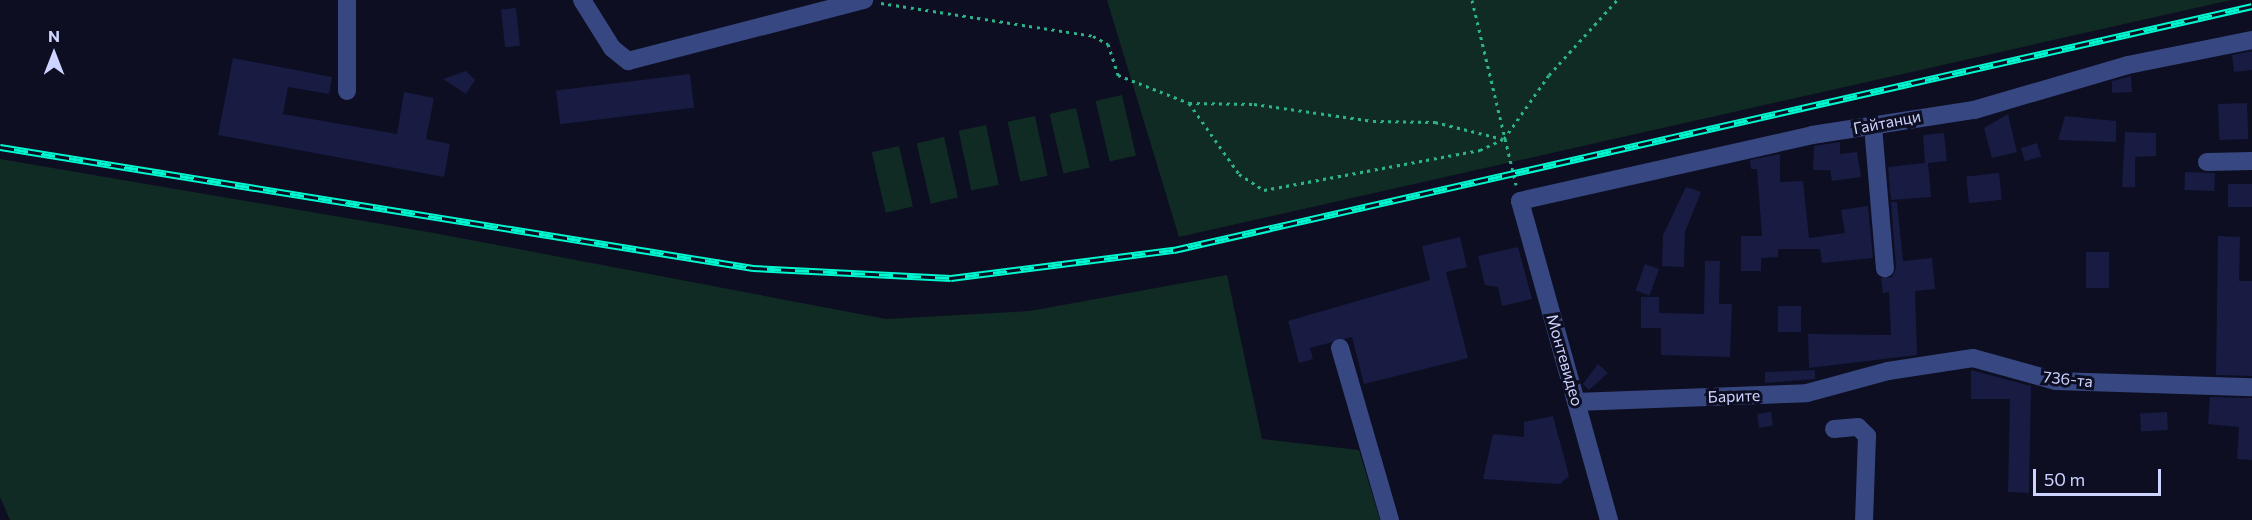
<!DOCTYPE html>
<html>
<head>
<meta charset="utf-8">
<style>
	body { margin:0 }
	#map { position:relative; width:2252px; height:520px; overflow:hidden; background:#0d0e21; font-family:Commissioner,sans-serif }
	div>[style] { position:absolute }
	[style*='--x'] { left:calc(var(--x)*1px); top:calc(var(--y)*1px); width:calc(var(--w)*1px); rotate:calc(var(--a)*1deg) }
	.green>* { inset:0; background:#102b23; transform-origin:0 0 }
	.building>* { inset:0; background:#181b42; transform-origin:0 0 }
	.path>* { height:3px; margin-top:-1.5px; transform-origin:0; background:repeating-linear-gradient(90deg,#2cb488 0 3px,transparent 0 7.5px) }
	.minor>* { height:18px; margin:-9px; padding:0 9px; transform-origin:9px; border-radius:9px; background:#374781 }
	.rail>* { height:7px; margin-top:-3.5px; transform-origin:0; background:repeating-linear-gradient(90deg,#0d0e21 0 14px,#00f8d0 0 28px); box-sizing:border-box; border-block:2px solid #00f8d0 }
	span { translate:-50% -50%; white-space:nowrap; text-align:center; line-height:1.15; -webkit-text-stroke:6px #0d0e21; paint-order:stroke }
	.street-label { font-size:16px; color:#cdd4ff }
	.north { position:absolute; left:24px; top:24px; width:60px; height:60px; -webkit-text-stroke:4px #0d0e21; paint-order:stroke; rotate:0deg; font-size:16px; font-weight:700; line-height:24px; text-align:center; color:#cdd4ff }
	.north::after { content:''; display:block; margin:auto; width:21px; height:27px; background:#cdd4ff; clip-path:polygon(50% 0,100% 100%,50% 72%,0 100%) }
	.scale { position:absolute; left:2033px; top:469px; width:128px; height:27px; box-sizing:border-box; border:3px solid #cdd4ff; border-top:0; padding-left:8px; font-size:18px; line-height:21px; white-space:nowrap; color:#cdd4ff; -webkit-text-stroke:4px #0d0e21; paint-order:stroke }
</style>
</head>
<body>
<div id="map">
	<div class="green">
		<i style="clip-path:polygon(1107px 0,2231px 0,1179px 237px)"></i>
		<i style="left:1122px;top:95px;width:62px;height:27px;rotate:77deg"></i>
		<i style="left:1076px;top:108px;width:61px;height:27px;rotate:77deg"></i>
		<i style="left:1035px;top:116px;width:61px;height:28px;rotate:78deg"></i>
		<i style="left:986px;top:125px;width:61px;height:28px;rotate:78deg"></i>
		<i style="left:944px;top:137px;width:62px;height:28px;rotate:77deg"></i>
		<i style="left:899px;top:146px;width:62px;height:28px;rotate:77deg"></i>
		<i style="clip-path:polygon(0 159px,434px 233px,886px 319px,1030px 311px,1227px 275px,1262px 439px,1359px 450px,1380px 520px,10px 520px,0 497px)"></i>
	</div>
	<div class="building">
		<i style="left:516px;top:8px;width:38px;height:15px;rotate:84deg"></i>
		<i style="clip-path:polygon(2252px 51px,2252px 70px,2234px 72px,2232px 55px)"></i>
		<i style="clip-path:polygon(233px 58px,332px 77px,329px 94px,288px 87px,283px 114px,397px 134px,404px 92px,434px 98px,426px 139px,450px 144px,444px 177px,218px 135px)"></i>
		<i style="clip-path:polygon(466px 71px,475px 80px,466px 94px,443px 79px)"></i>
		<i style="left:690px;top:74px;width:34px;height:135px;rotate:83deg"></i>
		<i style="clip-path:polygon(2131px 76px,2132px 92px,2112px 93px,2112px 81px)"></i>
		<i style="left:2247px;top:103px;width:36px;height:29px;rotate:88deg"></i>
		<i style="clip-path:polygon(2008px 114px,2017px 152px,1992px 158px,1984px 128px)"></i>
		<i style="clip-path:polygon(2065px 116px,2116px 121px,2116px 142px,2058px 140px)"></i>
		<i style="clip-path:polygon(2125px 132px,2156px 133px,2156px 156px,2135px 157px,2135px 187px,2122px 187px)"></i>
		<i style="clip-path:polygon(1944px 133px,1947px 161px,1928px 163px,1931px 197px,1891px 200px,1888px 167px,1925px 163px,1923px 135px)"></i>
		<i style="clip-path:polygon(1840px 142px,1840px 154px,1857px 152px,1861px 177px,1832px 181px,1830px 170px,1813px 170px,1814px 146px)"></i>
		<i style="left:2037px;top:143px;width:14px;height:17px;rotate:73deg"></i>
		<i style="clip-path:polygon(1780px 154px,1780px 182px,1803px 181px,1809px 238px,1845px 233px,1841px 210px,1868px 206px,1873px 258px,1822px 263px,1820px 249px,1778px 249px,1778px 257px,1761px 258px,1761px 271px,1741px 271px,1741px 236px,1762px 236px,1757px 169px,1751px 169px,1750px 160px)"></i>
		<i style="left:2185px;top:172px;width:30px;height:18px;rotate:2deg"></i>
		<i style="left:1999px;top:173px;width:27px;height:33px;rotate:84deg"></i>
		<i style="left:2228px;top:184px;width:24px;height:23px"></i>
		<i style="clip-path:polygon(1686px 187px,1701px 192px,1685px 232px,1684px 267px,1662px 266px,1663px 235px)"></i>
		<i style="clip-path:polygon(1891px 202px,1897px 202px,1903px 261px,1932px 258px,1935px 289px,1915px 291px,1917px 355px,1809px 368px,1808px 334px,1891px 335px,1889px 292px,1883px 293px,1881px 278px,1892px 277px,1896px 268px)"></i>
		<i style="clip-path:polygon(2218px 236px,2240px 237px,2239px 281px,2252px 281px,2252px 376px,2216px 375px)"></i>
		<i style="clip-path:polygon(1460px 237px,1467px 267px,1446px 272px,1468px 358px,1364px 384px,1352px 337px,1310px 348px,1313px 359px,1299px 363px,1288px 321px,1430px 280px,1422px 246px)"></i>
		<i style="clip-path:polygon(1518px 247px,1532px 299px,1502px 306px,1498px 287px,1485px 285px,1478px 256px)"></i>
		<i style="left:2086px;top:252px;width:23px;height:36px"></i>
		<i style="clip-path:polygon(1705px 261px,1720px 261px,1719px 304px,1732px 304px,1730px 357px,1661px 355px,1661px 328px,1641px 328px,1641px 297px,1659px 297px,1659px 313px,1704px 314px)"></i>
		<i style="left:1645px;top:264px;width:15px;height:28px;rotate:20deg"></i>
		<i style="left:1778px;top:306px;width:23px;height:26px"></i>
		<i style="clip-path:polygon(1598px 364px,1608px 373px,1589px 390px,1583px 384px)"></i>
		<i style="clip-path:polygon(1815px 370px,1815px 379px,1765px 383px,1765px 372px)"></i>
		<i style="clip-path:polygon(1971px 370px,2031px 386px,2029px 493px,2008px 492px,2010px 399px,1971px 399px)"></i>
		<i style="clip-path:polygon(2210px 397px,2252px 398px,2252px 460px,2237px 459px,2239px 427px,2208px 424px)"></i>
		<i style="left:1771px;top:412px;width:14px;height:14px;rotate:82deg"></i>
		<i style="left:2167px;top:412px;width:18px;height:27px;rotate:87deg"></i>
		<i style="clip-path:polygon(1553px 416px,1569px 476px,1560px 484px,1483px 479px,1493px 434px,1524px 437px,1524px 422px)"></i>
	</div>
	<div class="path">
		<i style="--x:1472;--y:0;--w:190;--a:76.6"></i>
		<i style="--x:881;--y:3;--w:215;--a:8.8"></i>
		<i style="--x:1093;--y:36;--w:17;--a:28"></i>
		<i style="--x:1108;--y:44;--w:33;--a:72"></i>
		<i style="--x:1118;--y:75;--w:76;--a:21.5"></i>
		<i style="--x:1189;--y:103;--w:87;--a:54.8"></i>
		<i style="--x:1239;--y:174;--w:30;--a:33"></i>
		<i style="--x:1264;--y:190;--w:220;--a:-10.5"></i>
		<i style="--x:1480;--y:150;--w:26;--a:-25"></i>
		<i style="--x:1504;--y:139;--w:78;--a:-54.9"></i>
		<i style="--x:1549;--y:75;--w:101;--a:-47.8"></i>
		<i style="--x:1189;--y:103;--w:65;--a:0.9"></i>
		<i style="--x:1254;--y:104;--w:120;--a:8.1"></i>
		<i style="--x:1373;--y:121;--w:62;--a:0.9"></i>
		<i style="--x:1435;--y:122;--w:70;--a:14"></i>
	</div>
	<div class="minor">
		<i style="--x:347;--y:0;--w:91;--a:90"></i>
		<i style="--x:582;--y:0;--w:57;--a:58"></i>
		<i style="--x:612;--y:48;--w:21;--a:39"></i>
		<i style="--x:628;--y:61;--w:244;--a:-14.5"></i>
		<i style="--x:1873;--y:126;--w:143;--a:85.2"></i>
		<i style="--x:2207;--y:162;--w:45;--a:-1.3"></i>
		<i style="--x:1340;--y:348;--w:179;--a:73.8"></i>
		<i style="--x:1576;--y:402;--w:231;--a:-2.2"></i>
		<i style="--x:1807;--y:393;--w:84;--a:-15.2"></i>
		<i style="--x:1888;--y:371;--w:86;--a:-8.7"></i>
		<i style="--x:1973;--y:358;--w:86;--a:15.5"></i>
		<i style="--x:2056;--y:381;--w:196;--a:1.8"></i>
		<i style="--x:1834;--y:429;--w:24;--a:-5"></i>
		<i style="--x:1858;--y:427;--w:13;--a:45"></i>
		<i style="--x:1867;--y:436;--w:84;--a:92"></i>
		<i style="--x:1609;--y:520;--w:331;--a:-105.6"></i>
		<i style="--x:1520;--y:201;--w:299;--a:-12.7"></i>
		<i style="--x:1812;--y:135;--w:164;--a:-8.8"></i>
		<i style="--x:1974;--y:110;--w:160;--a:-16.3"></i>
		<i style="--x:2128;--y:65;--w:126;--a:-11.4"></i>
	</div>
	<div class="rail">
		<i style="--x:0;--y:147;--w:763;--a:9.13"></i>
		<i style="--x:753;--y:268;--w:198;--a:2.9"></i>
		<i style="--x:951;--y:278;--w:225;--a:-7.2"></i>
		<i style="--x:1174;--y:250;--w:1105;--a:-12.75"></i>
	</div>
	<div class="street-label">
		<span style="left:1887px;top:122px;rotate:-11deg">Гайтанци</span>
		<span style="left:1565px;top:360px;rotate:74deg">Монтевидео</span>
		<span style="left:2068px;top:379px;rotate:6deg">736-та</span>
		<span style="left:1734px;top:396px;rotate:-2deg">Барите</span>
	</div>
	<div class="north">N</div>
	<div class="scale">50 m</div>
</div>
</body>
</html>
